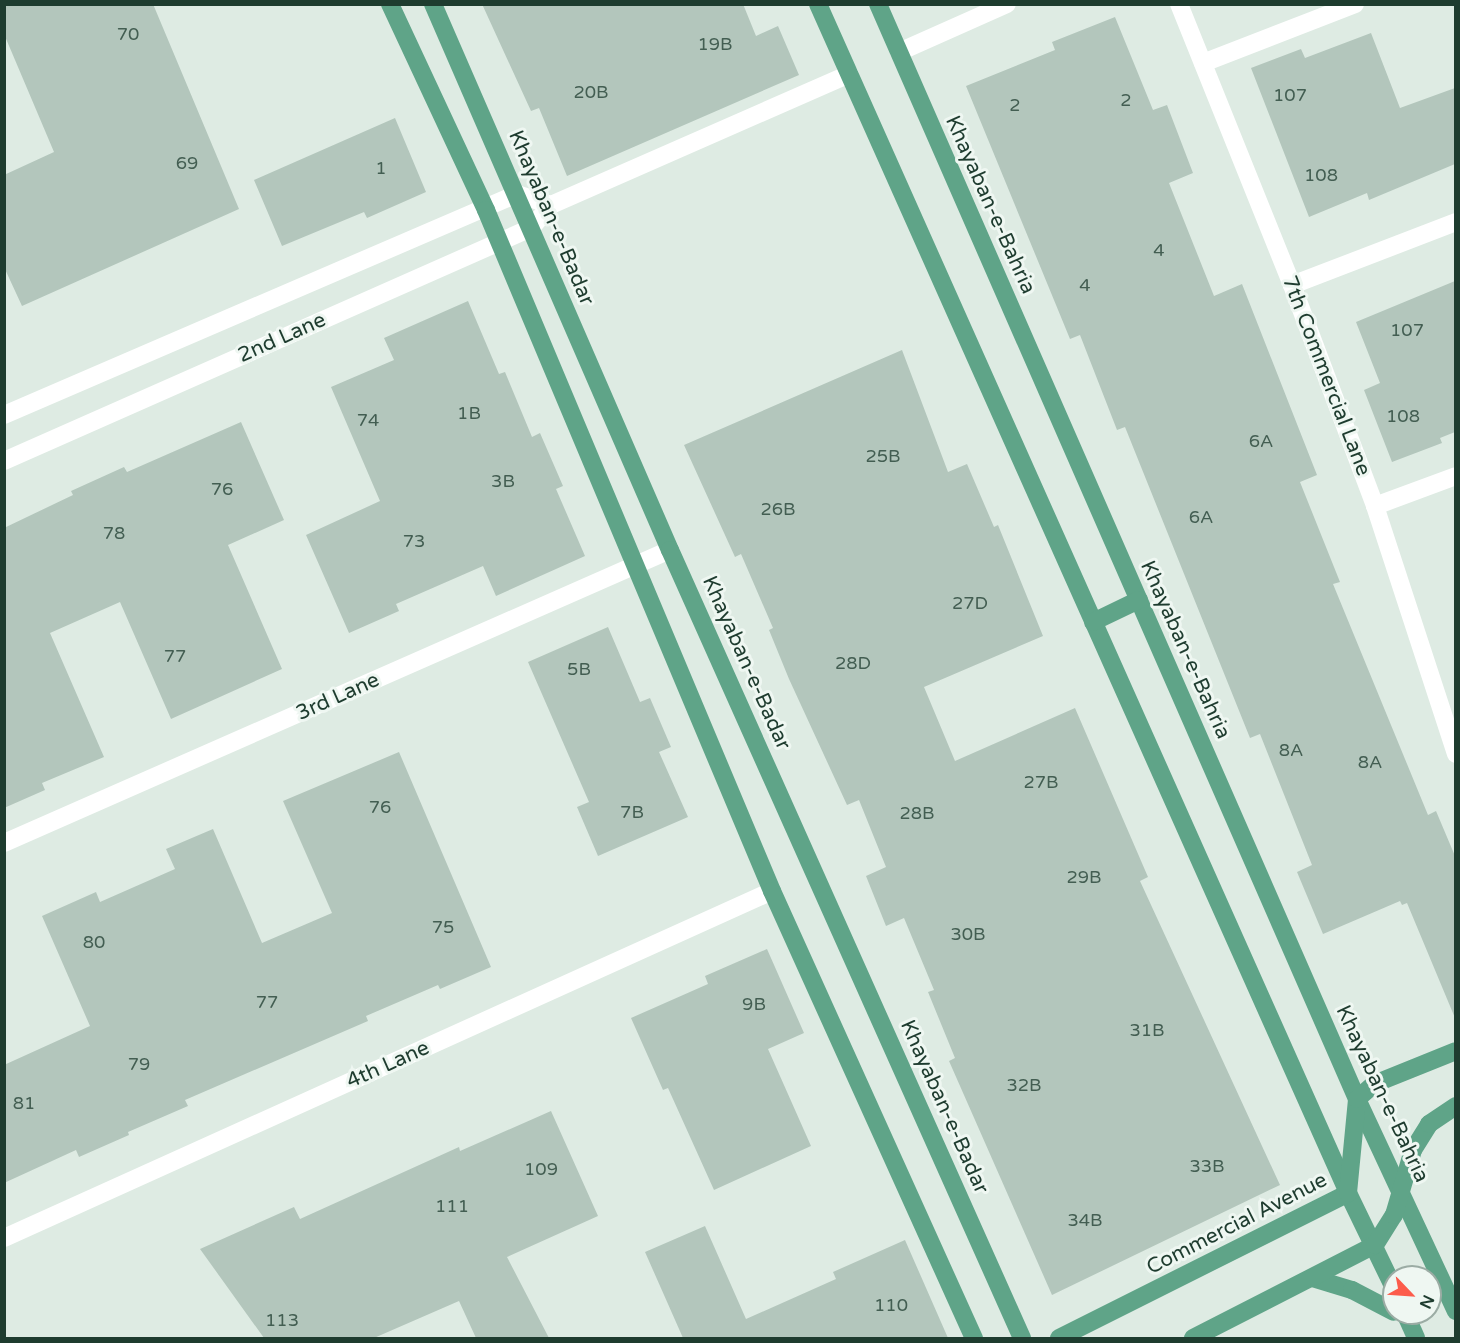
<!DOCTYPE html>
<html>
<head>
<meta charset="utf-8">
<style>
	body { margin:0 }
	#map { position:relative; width:1460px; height:1343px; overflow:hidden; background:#deebe3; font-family:"Varela Round",sans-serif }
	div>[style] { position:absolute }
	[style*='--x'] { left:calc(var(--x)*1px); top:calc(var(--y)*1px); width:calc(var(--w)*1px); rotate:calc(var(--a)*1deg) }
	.building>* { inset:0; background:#b3c6bc }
	.minor>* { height:18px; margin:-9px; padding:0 9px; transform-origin:9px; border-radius:9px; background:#fff }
	.major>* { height:18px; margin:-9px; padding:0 9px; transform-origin:9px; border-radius:9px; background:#5fa488 }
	span { translate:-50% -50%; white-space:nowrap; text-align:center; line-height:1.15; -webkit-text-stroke:6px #eff7f2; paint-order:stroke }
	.number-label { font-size:18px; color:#435e52 }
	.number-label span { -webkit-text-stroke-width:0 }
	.street-label { font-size:21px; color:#1e3c2f }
	.frame { position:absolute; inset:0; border:6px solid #1e3c2f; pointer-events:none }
	.north { position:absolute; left:1382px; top:1265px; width:60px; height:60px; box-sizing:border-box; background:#eff7f2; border:2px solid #9baca4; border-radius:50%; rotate:115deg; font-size:16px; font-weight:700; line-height:24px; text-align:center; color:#1e3c2f }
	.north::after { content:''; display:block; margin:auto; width:21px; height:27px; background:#fc5c4b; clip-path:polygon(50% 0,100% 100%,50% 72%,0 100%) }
</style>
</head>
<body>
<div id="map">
	<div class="building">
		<i style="clip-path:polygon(4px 4px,153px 4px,239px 209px,22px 306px,4px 267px,4px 175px,54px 152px,4px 34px)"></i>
		<i style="clip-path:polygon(482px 4px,743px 4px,756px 36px,778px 26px,799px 75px,567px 176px,539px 108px,531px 111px)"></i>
		<i style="clip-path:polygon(1115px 17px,1153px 110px,1167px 105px,1193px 173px,1169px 183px,1214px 296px,1242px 284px,1317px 475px,1300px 482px,1340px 582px,1333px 584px,1428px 815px,1436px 811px,1455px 856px,1455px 1018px,1407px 903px,1402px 905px,1400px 901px,1323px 934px,1297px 872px,1312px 865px,1260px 734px,1250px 738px,1125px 427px,1117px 430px,1080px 335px,1070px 339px,966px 86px,1055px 50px,1052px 42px)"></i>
		<i style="clip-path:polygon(1371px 33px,1400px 108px,1455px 88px,1455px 164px,1369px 200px,1367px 193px,1309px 217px,1251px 68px,1301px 49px,1305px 58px)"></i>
		<i style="clip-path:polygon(395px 118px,426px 192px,367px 218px,364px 212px,282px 246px,254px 180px)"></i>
		<i style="clip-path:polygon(1455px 281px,1455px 432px,1440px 438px,1442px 443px,1392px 462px,1364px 390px,1380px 383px,1356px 322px)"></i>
		<i style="clip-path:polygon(468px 301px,499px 374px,505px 372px,532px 437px,540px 433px,563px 486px,556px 489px,585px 556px,496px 596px,483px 566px,396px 604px,399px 611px,349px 633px,306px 535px,380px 501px,331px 387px,394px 360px,384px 338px)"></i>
		<i style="clip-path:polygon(902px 350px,948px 472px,967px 464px,994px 527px,998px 525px,1043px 636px,924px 687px,955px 761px,1075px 708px,1148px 877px,1140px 881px,1280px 1185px,1052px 1295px,949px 1061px,955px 1058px,928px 992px,934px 990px,904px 918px,886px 926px,866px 876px,886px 867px,859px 800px,847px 805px,789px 679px,769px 630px,773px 628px,741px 554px,735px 557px,684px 445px)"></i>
		<i style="clip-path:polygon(241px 422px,284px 520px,228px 545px,282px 669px,171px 719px,120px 602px,50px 633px,104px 757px,42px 783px,45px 790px,4px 808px,4px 528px,73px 495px,71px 491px,124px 467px,127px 472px)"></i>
		<i style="clip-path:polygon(608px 627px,640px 702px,650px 698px,671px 747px,659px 752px,688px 817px,598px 856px,577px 807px,589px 802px,528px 662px)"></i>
		<i style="clip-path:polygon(399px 752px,491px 967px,440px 989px,438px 985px,366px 1016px,368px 1021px,185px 1100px,188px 1106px,128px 1132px,129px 1135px,79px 1157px,76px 1150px,4px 1183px,4px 1065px,90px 1026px,42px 916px,96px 892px,100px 902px,175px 869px,166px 849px,213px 829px,262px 943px,332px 913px,283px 801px)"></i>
		<i style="clip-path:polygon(767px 949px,804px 1033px,768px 1049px,811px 1146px,714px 1190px,668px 1088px,663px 1090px,631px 1018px,708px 984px,705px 976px)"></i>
		<i style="clip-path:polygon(551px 1111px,598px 1216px,507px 1257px,549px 1338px,476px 1338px,459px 1301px,374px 1338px,264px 1338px,200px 1249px,294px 1207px,300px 1219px,459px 1147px,460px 1151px)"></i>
		<i style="clip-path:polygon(705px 1226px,746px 1319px,836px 1279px,833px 1272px,905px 1240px,948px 1338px,683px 1338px,645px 1252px)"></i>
	</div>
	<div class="minor">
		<i style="--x:1179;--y:4;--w:303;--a:68.1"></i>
		<i style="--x:1292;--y:285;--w:236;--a:69.4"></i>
		<i style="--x:1375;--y:506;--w:261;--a:71.9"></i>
		<i style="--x:899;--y:52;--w:118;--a:-24"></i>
		<i style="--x:1203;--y:63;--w:163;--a:-21.2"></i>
		<i style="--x:1292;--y:285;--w:176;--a:-21"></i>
		<i style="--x:4;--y:415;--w:559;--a:-23.31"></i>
		<i style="--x:517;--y:194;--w:36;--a:18"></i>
		<i style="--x:551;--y:205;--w:326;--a:-23.7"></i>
		<i style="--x:4;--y:461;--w:576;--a:-23.85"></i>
		<i style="--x:531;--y:228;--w:30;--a:-49"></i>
		<i style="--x:1375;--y:506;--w:86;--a:-20.3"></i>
		<i style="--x:4;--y:843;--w:728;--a:-23.75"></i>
		<i style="--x:4;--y:1238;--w:843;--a:-24.31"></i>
	</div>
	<div class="major">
		<i style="--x:390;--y:4;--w:227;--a:65"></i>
		<i style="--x:486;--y:210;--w:739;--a:67.22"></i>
		<i style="--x:772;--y:891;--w:491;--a:65.7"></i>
		<i style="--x:433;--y:4;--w:595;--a:66.54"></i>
		<i style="--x:670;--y:550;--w:863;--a:65.93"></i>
		<i style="--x:818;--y:4;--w:1302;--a:65.97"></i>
		<i style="--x:1348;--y:1193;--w:106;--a:64.2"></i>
		<i style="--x:878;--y:4;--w:1195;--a:66.37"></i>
		<i style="--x:1357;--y:1099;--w:234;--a:65"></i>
		<i style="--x:1093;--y:622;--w:51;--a:-25.6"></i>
		<i style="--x:1312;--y:1278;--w:42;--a:16.7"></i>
		<i style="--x:1352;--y:1290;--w:47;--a:27.6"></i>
		<i style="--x:1405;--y:1313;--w:27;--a:66"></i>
		<i style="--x:1059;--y:1338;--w:323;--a:-26.6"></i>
		<i style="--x:1348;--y:1193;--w:94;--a:-84.5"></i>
		<i style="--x:1357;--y:1099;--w:23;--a:-41"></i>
		<i style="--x:1374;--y:1084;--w:88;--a:-21.9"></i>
		<i style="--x:1193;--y:1338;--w:204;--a:-27.1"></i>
		<i style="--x:1375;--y:1245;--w:36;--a:-58"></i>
		<i style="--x:1394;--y:1215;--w:68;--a:-73.7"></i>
		<i style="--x:1413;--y:1150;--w:31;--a:-58"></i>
		<i style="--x:1429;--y:1124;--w:32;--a:-34"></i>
	</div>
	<div class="number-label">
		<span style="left:128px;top:34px">70</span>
		<span style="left:715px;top:44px">19B</span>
		<span style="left:591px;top:92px">20B</span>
		<span style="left:1290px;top:95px">107</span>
		<span style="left:1126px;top:100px">2</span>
		<span style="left:1015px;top:105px">2</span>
		<span style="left:187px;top:163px">69</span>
		<span style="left:381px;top:168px">1</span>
		<span style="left:1321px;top:175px">108</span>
		<span style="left:1159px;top:250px">4</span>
		<span style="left:1085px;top:285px">4</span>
		<span style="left:1407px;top:330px">107</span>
		<span style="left:469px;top:413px">1B</span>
		<span style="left:1403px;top:416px">108</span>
		<span style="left:368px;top:420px">74</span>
		<span style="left:1261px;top:441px">6A</span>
		<span style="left:883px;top:456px">25B</span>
		<span style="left:503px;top:481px">3B</span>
		<span style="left:222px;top:489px">76</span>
		<span style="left:778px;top:509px">26B</span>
		<span style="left:1201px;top:517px">6A</span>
		<span style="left:114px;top:533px">78</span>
		<span style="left:414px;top:541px">73</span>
		<span style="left:970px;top:603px">27D</span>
		<span style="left:175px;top:656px">77</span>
		<span style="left:853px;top:663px">28D</span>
		<span style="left:579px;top:669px">5B</span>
		<span style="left:1291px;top:750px">8A</span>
		<span style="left:1370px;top:762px">8A</span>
		<span style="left:1041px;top:782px">27B</span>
		<span style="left:380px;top:807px">76</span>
		<span style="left:632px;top:812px">7B</span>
		<span style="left:917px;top:813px">28B</span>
		<span style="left:1084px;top:877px">29B</span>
		<span style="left:443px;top:927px">75</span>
		<span style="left:968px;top:934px">30B</span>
		<span style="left:94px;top:942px">80</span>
		<span style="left:267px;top:1002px">77</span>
		<span style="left:754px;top:1004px">9B</span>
		<span style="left:1147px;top:1030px">31B</span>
		<span style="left:139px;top:1064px">79</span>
		<span style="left:1024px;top:1085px">32B</span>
		<span style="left:24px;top:1103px">81</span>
		<span style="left:1207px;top:1166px">33B</span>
		<span style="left:541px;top:1169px">109</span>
		<span style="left:452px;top:1206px">111</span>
		<span style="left:1085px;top:1220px">34B</span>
		<span style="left:891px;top:1305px">110</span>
		<span style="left:282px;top:1320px">113</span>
	</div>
	<div class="street-label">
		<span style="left:990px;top:205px;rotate:66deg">Khayaban-e-Bahria</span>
		<span style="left:551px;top:218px;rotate:67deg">Khayaban-e-Badar</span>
		<span style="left:282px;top:338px;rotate:-24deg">2nd Lane</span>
		<span style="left:1326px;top:376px;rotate:69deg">7th Commercial Lane</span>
		<span style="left:1185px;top:650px;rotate:66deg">Khayaban-e-Bahria</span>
		<span style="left:746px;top:663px;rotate:66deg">Khayaban-e-Badar</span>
		<span style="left:338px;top:697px;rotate:-24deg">3rd Lane</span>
		<span style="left:388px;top:1065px;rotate:-24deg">4th Lane</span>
		<span style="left:1382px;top:1094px;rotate:65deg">Khayaban-e-Bahria</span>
		<span style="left:944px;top:1107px;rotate:66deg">Khayaban-e-Badar</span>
		<span style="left:1237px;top:1224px;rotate:-27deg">Commercial Avenue</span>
	</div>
	<div class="frame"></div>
	<div class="north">N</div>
</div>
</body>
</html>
